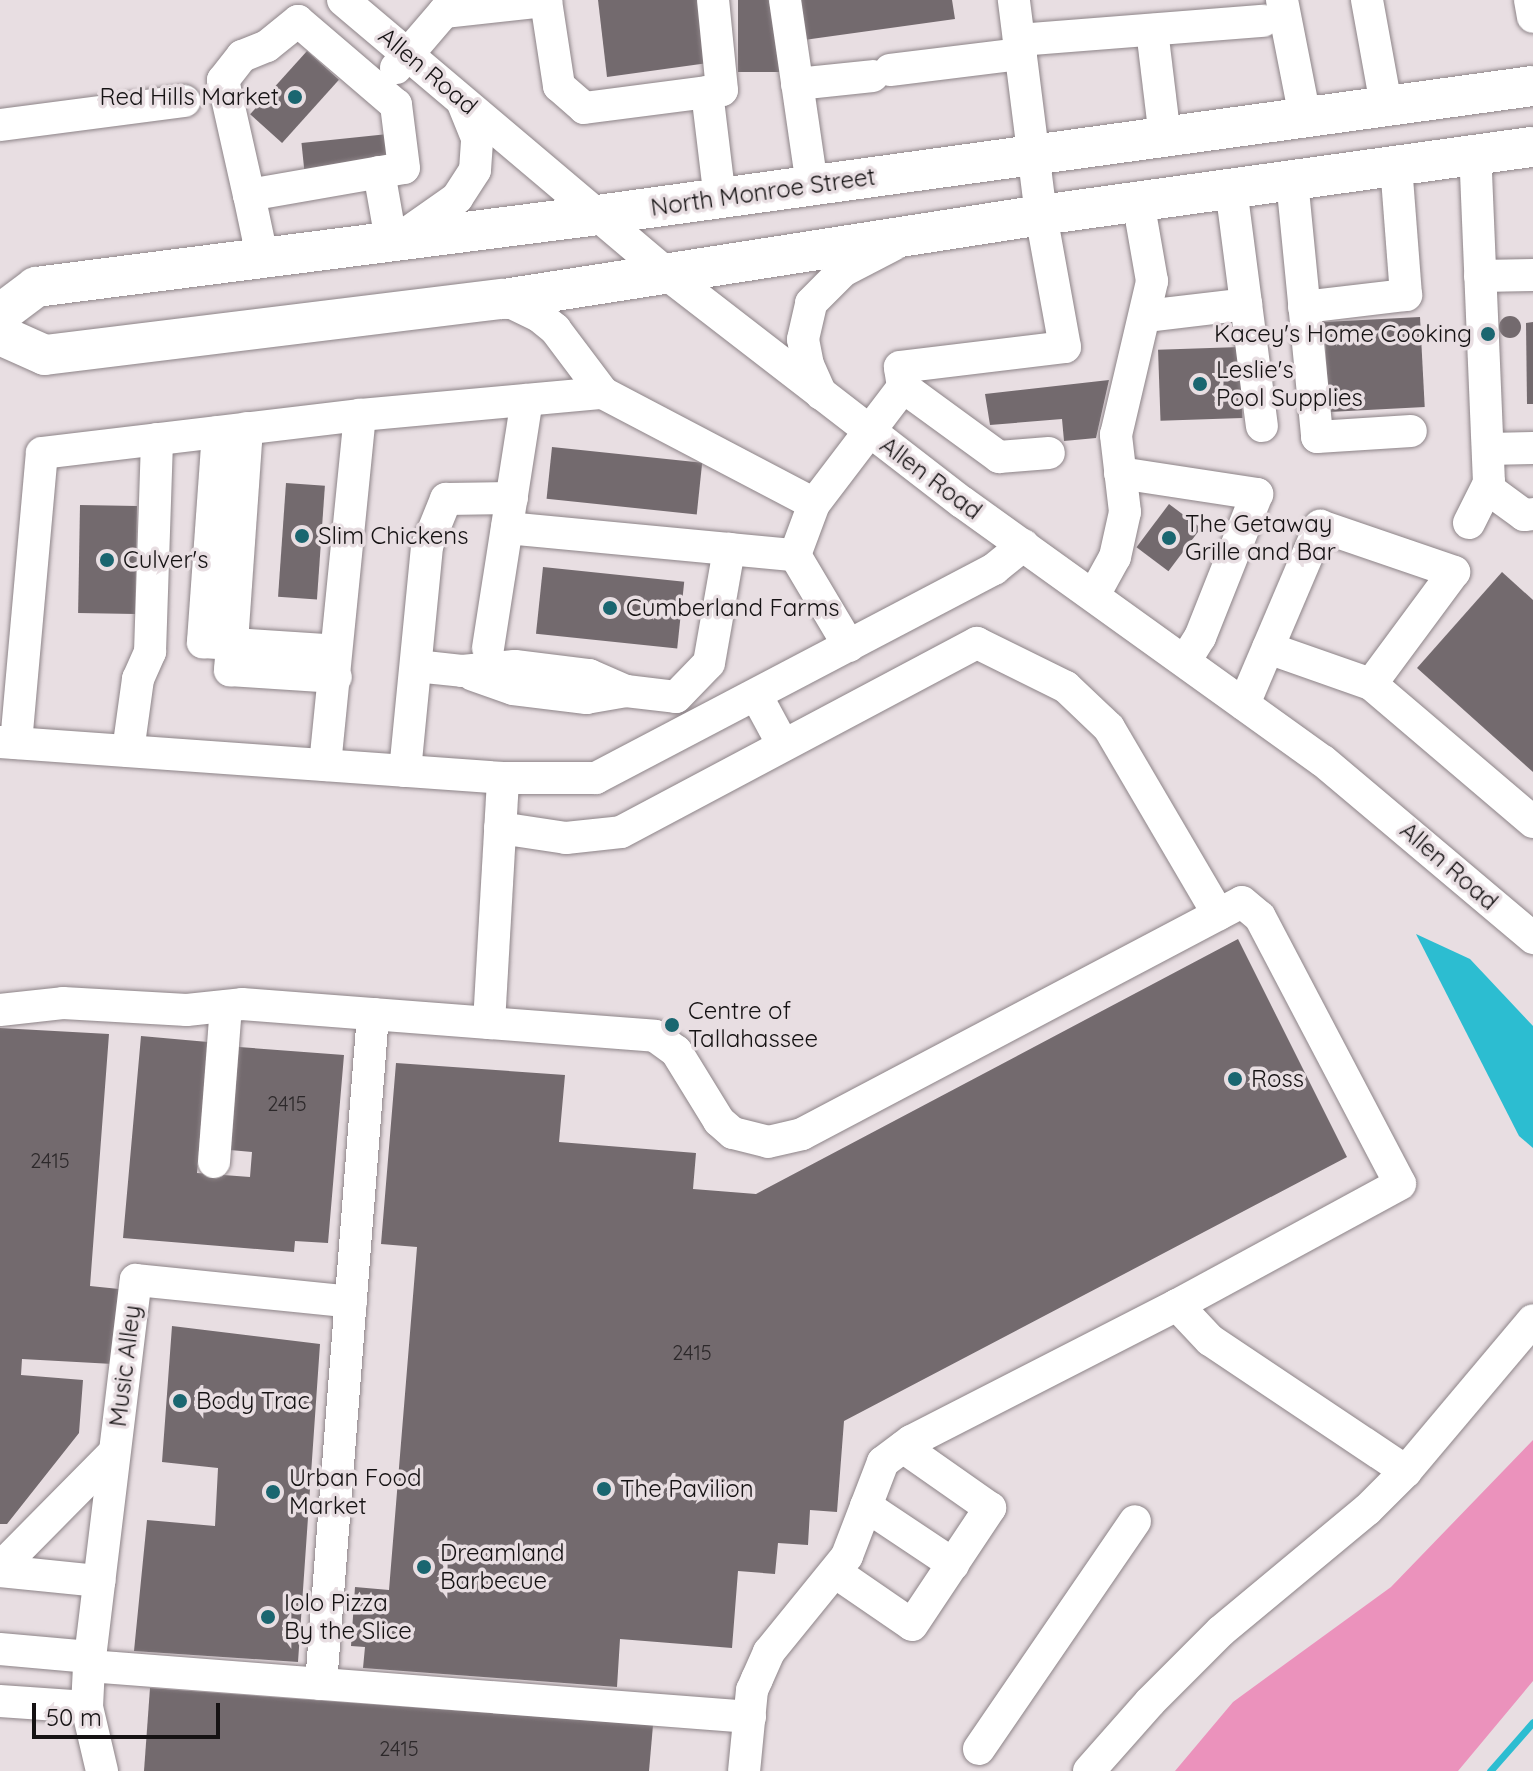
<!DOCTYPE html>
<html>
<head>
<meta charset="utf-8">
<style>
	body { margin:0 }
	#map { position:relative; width:1533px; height:1771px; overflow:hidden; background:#e8dee2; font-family:Quicksand,sans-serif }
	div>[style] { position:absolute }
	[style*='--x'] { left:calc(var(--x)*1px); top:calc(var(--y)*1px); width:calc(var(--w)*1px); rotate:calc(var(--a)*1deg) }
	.forest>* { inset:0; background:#eb92bc }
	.water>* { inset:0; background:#2cbdd1 }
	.stream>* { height:7px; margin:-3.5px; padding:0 3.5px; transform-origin:3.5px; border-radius:3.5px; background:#2cbdd1 }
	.building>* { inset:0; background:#736a6e; transform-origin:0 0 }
	.round { border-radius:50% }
	.roads { filter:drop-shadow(0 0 2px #8d8488) drop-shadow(0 0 2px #8d8488) }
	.minor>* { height:32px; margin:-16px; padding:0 16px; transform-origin:16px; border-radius:16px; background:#fff }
	.major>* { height:40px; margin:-20px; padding:0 20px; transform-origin:20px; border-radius:20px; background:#fff }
	.dots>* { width:22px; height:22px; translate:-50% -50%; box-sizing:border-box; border:4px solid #e8dee2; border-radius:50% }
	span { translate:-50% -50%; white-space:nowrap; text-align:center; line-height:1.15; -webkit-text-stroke:7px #e8dee2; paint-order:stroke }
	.number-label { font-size:20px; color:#2c282a }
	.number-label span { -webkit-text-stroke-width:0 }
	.street-label { font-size:24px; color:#151213 }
	.poi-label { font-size:24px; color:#151213 }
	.right { translate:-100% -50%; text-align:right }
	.left { translate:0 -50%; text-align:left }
	.scale { position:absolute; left:32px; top:1703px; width:188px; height:36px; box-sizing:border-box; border:4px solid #151213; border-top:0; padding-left:10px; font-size:24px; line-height:28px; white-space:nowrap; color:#151213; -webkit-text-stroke:6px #e8dee2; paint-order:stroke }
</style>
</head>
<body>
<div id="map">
	<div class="forest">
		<i style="clip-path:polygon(1533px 1440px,1533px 1681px,1458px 1771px,1175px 1771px,1233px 1702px,1391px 1587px)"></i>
	</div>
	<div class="water">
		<i style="clip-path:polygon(1416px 934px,1470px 959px,1533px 1026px,1533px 1148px,1519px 1136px)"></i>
	</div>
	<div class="stream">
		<i style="--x:1490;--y:1771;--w:65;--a:-48.7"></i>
	</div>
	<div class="building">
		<i style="clip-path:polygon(598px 0,700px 0,708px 63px,607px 77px)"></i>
		<i style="left:738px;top:0;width:44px;height:72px"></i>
		<i style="clip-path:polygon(799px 0,952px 0,955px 19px,804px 40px)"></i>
		<i style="left:307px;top:51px;width:43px;height:85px;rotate:42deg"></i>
		<i style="left:388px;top:134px;width:30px;height:87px;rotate:84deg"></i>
		<i class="round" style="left:1499px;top:316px;width:22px;height:22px"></i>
		<i style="left:1420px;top:317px;width:90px;height:96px;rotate:87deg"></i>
		<i style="clip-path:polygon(1533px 322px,1533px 404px,1527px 404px,1526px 323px)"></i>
		<i style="left:1240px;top:347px;width:71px;height:82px;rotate:88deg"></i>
		<i style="clip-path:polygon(1109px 380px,1096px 438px,1064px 441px,1062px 419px,990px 425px,985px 394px)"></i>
		<i style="left:552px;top:447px;width:151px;height:52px;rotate:6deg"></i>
		<i style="left:286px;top:483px;width:39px;height:114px;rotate:4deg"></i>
		<i style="left:1169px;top:504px;width:40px;height:54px;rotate:37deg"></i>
		<i style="left:80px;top:505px;width:57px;height:108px;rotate:1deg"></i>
		<i style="left:543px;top:567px;width:142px;height:67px;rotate:6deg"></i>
		<i style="clip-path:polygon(1502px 572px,1533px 600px,1533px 772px,1417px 668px)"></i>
		<i style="clip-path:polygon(1238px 939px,1347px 1157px,844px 1421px,837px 1512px,810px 1510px,808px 1545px,778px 1543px,775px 1574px,738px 1571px,732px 1648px,620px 1639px,617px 1687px,363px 1668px,365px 1647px,351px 1646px,355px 1587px,389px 1590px,417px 1247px,381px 1244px,396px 1063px,565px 1075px,559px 1142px,696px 1153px,693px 1189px,756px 1194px)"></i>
		<i style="clip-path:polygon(0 1028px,109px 1034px,90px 1286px,119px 1289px,113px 1364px,22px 1359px,21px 1375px,83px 1380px,79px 1433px,7px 1524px,0 1524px)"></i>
		<i style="clip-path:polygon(141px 1036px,208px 1042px,197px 1173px,250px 1177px,252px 1152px,230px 1150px,239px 1047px,344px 1055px,328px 1243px,295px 1241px,294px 1252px,123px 1238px)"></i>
		<i style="clip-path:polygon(172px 1326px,320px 1344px,298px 1662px,134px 1651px,147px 1520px,215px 1526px,218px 1468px,162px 1462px)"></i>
		<i style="clip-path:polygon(150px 1688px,653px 1725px,649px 1771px,144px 1771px)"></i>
	</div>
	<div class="roads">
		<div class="minor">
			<i style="--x:343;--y:0;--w:426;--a:40.2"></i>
			<i style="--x:668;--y:275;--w:371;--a:37.7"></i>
			<i style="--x:962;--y:502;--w:444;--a:35.7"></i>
			<i style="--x:1323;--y:761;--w:275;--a:40.1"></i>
			<i style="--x:785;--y:0;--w:188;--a:81.7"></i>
			<i style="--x:1282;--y:0;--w:119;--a:78.9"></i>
			<i style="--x:1367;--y:0;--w:107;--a:79.7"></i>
			<i style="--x:1530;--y:0;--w:17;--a:80"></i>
			<i style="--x:1152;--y:30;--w:108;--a:83.1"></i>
			<i style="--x:1019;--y:40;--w:245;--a:-4.5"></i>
			<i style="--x:396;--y:68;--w:74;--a:-49.4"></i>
			<i style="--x:444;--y:12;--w:103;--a:-6.2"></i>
			<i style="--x:546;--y:1;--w:86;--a:81.3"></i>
			<i style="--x:559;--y:86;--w:33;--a:41"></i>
			<i style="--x:584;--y:108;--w:139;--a:-7.4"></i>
			<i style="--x:722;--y:90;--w:90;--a:-95.7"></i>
			<i style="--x:890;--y:70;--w:132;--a:-7"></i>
			<i style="--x:797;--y:84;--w:76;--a:-6"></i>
			<i style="--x:707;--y:92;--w:108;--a:83.1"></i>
			<i style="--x:0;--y:125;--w:186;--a:-7.4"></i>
			<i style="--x:379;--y:172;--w:69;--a:80"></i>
			<i style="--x:1292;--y:180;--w:258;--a:84.4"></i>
			<i style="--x:1317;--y:437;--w:94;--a:-3.7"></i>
			<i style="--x:1231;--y:188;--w:240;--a:82.6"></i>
			<i style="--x:249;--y:195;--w:157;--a:-9.9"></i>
			<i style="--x:404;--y:168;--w:64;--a:-97.2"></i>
			<i style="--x:396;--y:105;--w:129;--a:-139.4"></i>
			<i style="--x:298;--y:21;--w:40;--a:141"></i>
			<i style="--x:267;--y:46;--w:27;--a:158"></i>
			<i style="--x:242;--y:56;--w:31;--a:128"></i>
			<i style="--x:223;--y:80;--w:118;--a:77.3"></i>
			<i style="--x:249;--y:195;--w:62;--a:78"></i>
			<i style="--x:400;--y:238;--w:70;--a:-35.1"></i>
			<i style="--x:457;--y:198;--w:33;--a:-57"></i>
			<i style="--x:475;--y:170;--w:32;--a:-86"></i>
			<i style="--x:477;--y:138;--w:37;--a:-112"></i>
			<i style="--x:1480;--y:276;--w:53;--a:-1.1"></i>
			<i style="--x:504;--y:299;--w:39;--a:26"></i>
			<i style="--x:539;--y:316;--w:21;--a:39"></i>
			<i style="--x:555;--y:329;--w:80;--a:53.1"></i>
			<i style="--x:603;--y:393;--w:238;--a:27.7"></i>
			<i style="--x:1304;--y:307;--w:103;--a:-6.7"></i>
			<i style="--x:1406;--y:295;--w:129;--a:-94.4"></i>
			<i style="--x:1146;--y:316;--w:101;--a:-6.8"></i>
			<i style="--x:903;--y:387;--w:119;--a:36.1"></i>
			<i style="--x:999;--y:457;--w:50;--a:-4.6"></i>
			<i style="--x:821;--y:394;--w:32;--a:-114"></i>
			<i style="--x:808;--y:365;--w:26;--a:-101"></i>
			<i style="--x:803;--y:339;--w:37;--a:-77"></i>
			<i style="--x:811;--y:303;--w:45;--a:-45"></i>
			<i style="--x:843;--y:271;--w:56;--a:-27.5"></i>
			<i style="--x:247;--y:428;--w:243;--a:94"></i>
			<i style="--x:230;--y:670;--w:106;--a:3.8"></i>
			<i style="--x:218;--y:432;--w:211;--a:94.1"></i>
			<i style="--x:203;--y:642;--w:125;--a:3.7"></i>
			<i style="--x:1488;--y:449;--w:45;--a:-1.3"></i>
			<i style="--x:1120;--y:473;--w:139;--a:8.7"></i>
			<i style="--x:1257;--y:494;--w:154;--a:111.7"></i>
			<i style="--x:1200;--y:637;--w:28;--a:122"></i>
			<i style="--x:1487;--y:488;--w:46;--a:36.1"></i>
			<i style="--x:1524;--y:515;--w:9;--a:-6"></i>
			<i style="--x:1469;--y:523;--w:45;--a:-63.4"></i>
			<i style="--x:1489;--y:483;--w:328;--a:-92.4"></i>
			<i style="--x:507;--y:528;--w:289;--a:5.4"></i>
			<i style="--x:1094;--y:595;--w:43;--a:-61.1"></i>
			<i style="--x:1115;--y:557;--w:46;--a:-77.5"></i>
			<i style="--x:1125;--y:512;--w:78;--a:-96.7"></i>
			<i style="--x:1116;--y:435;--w:158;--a:-76.8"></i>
			<i style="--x:1152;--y:281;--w:81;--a:-99.9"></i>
			<i style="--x:849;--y:646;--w:106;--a:-120.7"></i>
			<i style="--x:795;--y:555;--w:54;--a:-69.6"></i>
			<i style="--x:814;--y:504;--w:147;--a:-52.7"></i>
			<i style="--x:903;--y:387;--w:20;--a:-99"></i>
			<i style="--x:900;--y:367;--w:166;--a:-6.9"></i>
			<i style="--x:1065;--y:347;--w:134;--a:-100.3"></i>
			<i style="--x:1041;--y:215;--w:217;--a:-97.2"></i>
			<i style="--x:488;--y:648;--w:251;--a:-81.1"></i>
			<i style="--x:1268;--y:648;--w:109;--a:19.3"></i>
			<i style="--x:1371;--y:684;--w:213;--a:40.4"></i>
			<i style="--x:416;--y:666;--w:46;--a:6.2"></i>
			<i style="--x:462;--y:671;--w:53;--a:-5.4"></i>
			<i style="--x:515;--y:666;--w:75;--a:6.9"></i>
			<i style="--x:589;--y:675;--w:40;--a:23.4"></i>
			<i style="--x:626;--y:691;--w:50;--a:6.8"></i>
			<i style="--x:676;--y:697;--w:47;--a:-45.9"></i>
			<i style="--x:709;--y:663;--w:116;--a:-80"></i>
			<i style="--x:473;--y:675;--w:42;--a:19.3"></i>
			<i style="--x:513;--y:689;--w:74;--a:7"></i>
			<i style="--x:586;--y:698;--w:41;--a:-9.9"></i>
			<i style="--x:756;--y:695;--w:57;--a:61.6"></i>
			<i style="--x:1244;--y:704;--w:194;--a:-66.9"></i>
			<i style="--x:1320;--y:526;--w:142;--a:18.9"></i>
			<i style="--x:1454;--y:572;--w:139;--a:126.5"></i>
			<i style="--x:0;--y:742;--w:504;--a:4.09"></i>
			<i style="--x:503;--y:778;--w:93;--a:0"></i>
			<i style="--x:596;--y:778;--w:450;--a:-27.7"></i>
			<i style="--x:994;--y:569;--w:38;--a:-39"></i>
			<i style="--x:16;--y:743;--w:291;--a:-84.9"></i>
			<i style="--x:42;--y:453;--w:320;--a:-6.8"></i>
			<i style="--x:360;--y:415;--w:244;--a:-5.2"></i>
			<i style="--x:128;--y:751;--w:73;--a:-82.1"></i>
			<i style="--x:138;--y:679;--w:30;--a:-66"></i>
			<i style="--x:150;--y:652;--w:213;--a:-88.1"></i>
			<i style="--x:325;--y:765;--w:352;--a:-84.3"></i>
			<i style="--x:405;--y:771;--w:226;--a:-84.4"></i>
			<i style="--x:427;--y:546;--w:51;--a:-68"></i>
			<i style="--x:446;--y:499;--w:66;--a:-0.9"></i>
			<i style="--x:500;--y:828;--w:67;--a:8.6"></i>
			<i style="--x:566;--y:838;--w:55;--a:-6.2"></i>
			<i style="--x:621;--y:832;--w:403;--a:-28"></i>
			<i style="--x:977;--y:643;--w:99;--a:26.3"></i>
			<i style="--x:1066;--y:687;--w:59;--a:43.6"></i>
			<i style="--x:1109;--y:728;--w:216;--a:59.6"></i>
			<i style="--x:0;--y:1010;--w:63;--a:-6.3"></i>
			<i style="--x:63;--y:1003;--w:124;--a:3.2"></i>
			<i style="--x:187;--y:1010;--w:55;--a:-6.2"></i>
			<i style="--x:242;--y:1004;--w:414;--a:4.4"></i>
			<i style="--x:655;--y:1036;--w:26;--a:36"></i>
			<i style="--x:676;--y:1051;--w:82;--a:58.4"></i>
			<i style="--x:719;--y:1121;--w:18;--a:41"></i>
			<i style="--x:733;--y:1133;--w:36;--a:14"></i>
			<i style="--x:768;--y:1142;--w:35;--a:-13"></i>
			<i style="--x:802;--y:1134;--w:497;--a:-27.8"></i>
			<i style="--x:1242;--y:902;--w:23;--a:40"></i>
			<i style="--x:1260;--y:917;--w:301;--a:62.3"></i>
			<i style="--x:1400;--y:1184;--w:254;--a:151.5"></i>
			<i style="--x:1177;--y:1305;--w:299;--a:152.9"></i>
			<i style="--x:911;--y:1441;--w:35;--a:143"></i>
			<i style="--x:883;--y:1462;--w:101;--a:111"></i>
			<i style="--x:847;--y:1556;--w:124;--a:129.1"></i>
			<i style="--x:769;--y:1652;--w:30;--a:114"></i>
			<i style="--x:757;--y:1679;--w:12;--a:114"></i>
			<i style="--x:752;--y:1690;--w:81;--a:95.6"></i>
			<i style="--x:489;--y:1023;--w:245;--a:-86.7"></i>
			<i style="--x:214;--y:1162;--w:156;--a:-85.6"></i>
			<i style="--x:1177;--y:1305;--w:48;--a:46.7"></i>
			<i style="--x:1210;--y:1340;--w:236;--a:33.8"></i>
			<i style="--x:866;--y:1506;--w:105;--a:33.7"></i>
			<i style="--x:0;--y:1568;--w:162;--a:-45.3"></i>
			<i style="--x:0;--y:1571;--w:100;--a:5.8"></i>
			<i style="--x:835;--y:1572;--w:93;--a:34.5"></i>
			<i style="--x:912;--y:1625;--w:141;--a:-56.3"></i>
			<i style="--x:990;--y:1508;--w:106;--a:-145"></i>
			<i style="--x:0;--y:1649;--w:90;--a:5.1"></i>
			<i style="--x:89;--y:1666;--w:663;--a:4.41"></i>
			<i style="--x:321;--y:1684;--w:672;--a:-85.56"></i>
			<i style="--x:0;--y:1701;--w:87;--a:3.9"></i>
			<i style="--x:979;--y:1749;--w:276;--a:-55.6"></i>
			<i style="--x:102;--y:1771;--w:66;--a:-103.2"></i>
			<i style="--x:87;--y:1707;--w:41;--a:-87.2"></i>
			<i style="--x:89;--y:1666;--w:389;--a:-83.1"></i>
			<i style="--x:136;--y:1280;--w:216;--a:5.8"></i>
			<i style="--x:1089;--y:1771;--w:92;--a:-48.5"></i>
			<i style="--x:1150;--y:1702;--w:100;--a:-45"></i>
			<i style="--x:1221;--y:1631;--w:190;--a:-39.7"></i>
			<i style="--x:1367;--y:1510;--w:55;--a:-45"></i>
			<i style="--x:1406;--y:1471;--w:197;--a:-49.9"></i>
		</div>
		<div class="major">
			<i style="--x:0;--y:314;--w:45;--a:-36.9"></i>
			<i style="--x:36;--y:287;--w:567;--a:-7.3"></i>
			<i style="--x:598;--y:215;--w:944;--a:-7.86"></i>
			<i style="--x:0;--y:335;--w:49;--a:24"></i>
			<i style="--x:45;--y:355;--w:462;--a:-7"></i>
			<i style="--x:504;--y:299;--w:544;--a:-8.89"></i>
			<i style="--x:1041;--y:215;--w:497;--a:-7.9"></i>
		</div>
	</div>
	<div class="dots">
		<i style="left:295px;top:97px;background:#1a6670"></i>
		<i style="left:1488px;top:334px;background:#1a6670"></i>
		<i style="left:1200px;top:384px;background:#1a6670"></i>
		<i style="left:302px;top:536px;background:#1a6670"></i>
		<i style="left:1169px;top:538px;background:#1a6670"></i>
		<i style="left:107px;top:560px;background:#1a6670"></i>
		<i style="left:610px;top:608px;background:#1a6670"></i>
		<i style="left:672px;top:1025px;background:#1a6670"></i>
		<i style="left:1235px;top:1079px;background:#1a6670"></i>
		<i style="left:180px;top:1401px;background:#1a6670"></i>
		<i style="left:604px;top:1489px;background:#1a6670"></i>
		<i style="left:273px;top:1492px;background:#1a6670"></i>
		<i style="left:424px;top:1567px;background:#1a6670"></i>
		<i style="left:268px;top:1617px;background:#1a6670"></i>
	</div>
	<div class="number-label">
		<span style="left:287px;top:1103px">2415</span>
		<span style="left:50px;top:1160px">2415</span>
		<span style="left:692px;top:1352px">2415</span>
		<span style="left:399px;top:1748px">2415</span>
	</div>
	<div class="street-label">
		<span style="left:428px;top:71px;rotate:40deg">Allen Road</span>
		<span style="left:763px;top:192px;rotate:-8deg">North Monroe Street</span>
		<span style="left:931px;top:478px;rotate:37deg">Allen Road</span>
		<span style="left:1449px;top:866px;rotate:41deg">Allen Road</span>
		<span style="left:125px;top:1366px;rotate:-83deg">Music Alley</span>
	</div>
	<div class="poi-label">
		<span class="right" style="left:279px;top:97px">Red Hills Market</span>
		<span class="right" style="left:1472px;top:334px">Kacey's Home Cooking</span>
		<span class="left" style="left:1216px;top:384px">Leslie's<br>Pool Supplies</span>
		<span class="left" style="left:1185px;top:538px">The Getaway<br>Grille and Bar</span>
		<span class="left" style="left:318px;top:536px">Slim Chickens</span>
		<span class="left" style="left:123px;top:560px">Culver's</span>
		<span class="left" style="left:626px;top:608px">Cumberland Farms</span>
		<span class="left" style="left:688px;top:1025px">Centre of<br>Tallahassee</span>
		<span class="left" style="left:1251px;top:1079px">Ross</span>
		<span class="left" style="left:196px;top:1401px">Body Trac</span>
		<span class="left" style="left:289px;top:1492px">Urban Food<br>Market</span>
		<span class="left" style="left:620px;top:1489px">The Pavilion</span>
		<span class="left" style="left:440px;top:1567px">Dreamland<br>Barbecue</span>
		<span class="left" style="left:284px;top:1617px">Iolo Pizza<br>By the Slice</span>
	</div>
	<div class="scale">50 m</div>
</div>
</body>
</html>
